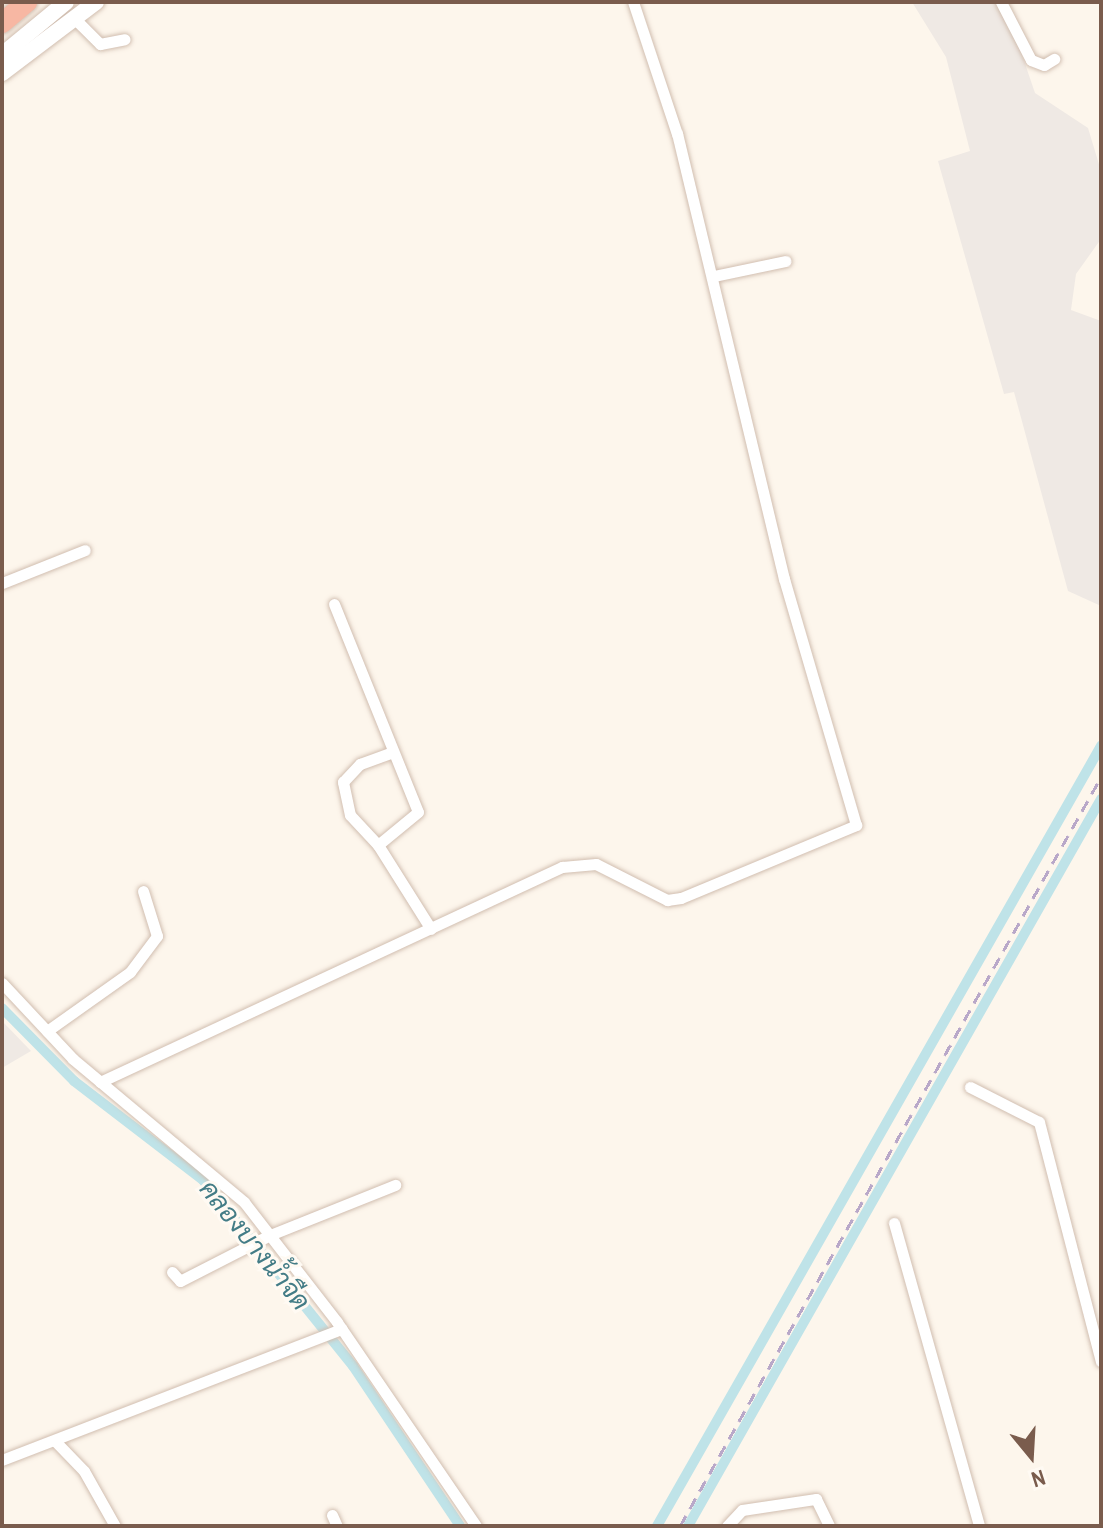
<!DOCTYPE html>
<html>
<head>
<meta charset="utf-8">
<style>
	body { margin:0 }
	#map { position:relative; width:1103px; height:1528px; overflow:hidden; background:#fdf6ec; font-family:"Archivo Narrow",Sarabun,sans-serif }
	div>[style] { position:absolute }
	[style*='--x'] { left:calc(var(--x)*1px); top:calc(var(--y)*1px); width:calc(var(--w)*1px); rotate:calc(var(--a)*1deg) }
	.industrial>* { inset:0; background:#efe9e4 }
	.canal>* { height:10px; margin:-5px; padding:0 5px; transform-origin:5px; border-radius:5px; background:#bfe3e8 }
	.roads { filter:drop-shadow(0 0 2px #d1beb0) drop-shadow(0 0 2px #d1beb0) }
	.minor>* { height:11px; margin:-5.5px; padding:0 5.5px; transform-origin:5.5px; border-radius:5.5px; background:#fff }
	.secondary>* { height:16px; margin:-8px; padding:0 8px; transform-origin:8px; border-radius:8px; background:#fff }
	.motorway>* { height:20px; margin:-10px; padding:0 10px; transform-origin:10px; border-radius:10px; background:#f7b7a3 }
	.rail>* { height:3px; margin-top:-1.5px; transform-origin:0; background:repeating-linear-gradient(90deg,#b9a8c9 0 12px,transparent 0 20px) }
	span { translate:-50% -50%; white-space:nowrap; text-align:center; line-height:1.15; -webkit-text-stroke:6px #fffaf3; paint-order:stroke }
	.water-label { font-size:26px; color:#437c86; font-style:italic }
	.frame { position:absolute; inset:0; border:4px solid #7a5c4d; pointer-events:none }
	.north { position:absolute; left:991px; top:1416px; width:80px; height:80px; -webkit-text-stroke:6px #fffaf3; paint-order:stroke; rotate:162deg; font-size:22px; font-weight:700; line-height:32px; text-align:center; color:#7a5c4d }
	.north::after { content:''; display:block; margin:auto; width:28px; height:36px; background:#7a5c4d; clip-path:polygon(50% 0,100% 100%,50% 72%,0 100%) }
</style>
</head>
<body>
<div id="map">
	<div class="industrial">
		<i style="clip-path:polygon(912px 2px,1004px 2px,1035px 93px,1088px 128px,1101px 171px,1101px 239px,1076px 274px,1071px 310px,1101px 321px,1101px 606px,1068px 591px,1014px 392px,1004px 394px,938px 161px,970px 151px,946px 57px)"></i>
		<i style="clip-path:polygon(2px 1021px,31px 1051px,2px 1068px)"></i>
	</div>
	<div class="canal">
		<i style="--x:2;--y:1008;--w:103;--a:45.4"></i>
		<i style="--x:74;--y:1081;--w:163;--a:37.5"></i>
		<i style="--x:203;--y:1180;--w:239;--a:51.1"></i>
		<i style="--x:353;--y:1366;--w:192;--a:56.2"></i>
		<i style="--x:657;--y:1526;--w:898;--a:-60.35"></i>
		<i style="--x:688;--y:1526;--w:836;--a:-60.4"></i>
	</div>
	<div class="roads">
		<div class="minor">
			<i style="--x:1001;--y:2;--w:65;--a:62.7"></i>
			<i style="--x:1031;--y:60;--w:14;--a:21"></i>
			<i style="--x:1044;--y:65;--w:12;--a:-31"></i>
			<i style="--x:74;--y:18;--w:37;--a:45"></i>
			<i style="--x:100;--y:44;--w:25;--a:-11"></i>
			<i style="--x:714;--y:276;--w:73;--a:-11.9"></i>
			<i style="--x:2;--y:583;--w:89;--a:-21.7"></i>
			<i style="--x:334;--y:604;--w:224;--a:68"></i>
			<i style="--x:418;--y:812;--w:52;--a:140.5"></i>
			<i style="--x:378;--y:845;--w:99;--a:57.8"></i>
			<i style="--x:378;--y:845;--w:41;--a:-133"></i>
			<i style="--x:350;--y:815;--w:34;--a:-102"></i>
			<i style="--x:343;--y:782;--w:25;--a:-47"></i>
			<i style="--x:360;--y:764;--w:35;--a:-20"></i>
			<i style="--x:2;--y:983;--w:104;--a:46.9"></i>
			<i style="--x:73;--y:1059;--w:223;--a:39.9"></i>
			<i style="--x:244;--y:1202;--w:152;--a:52.2"></i>
			<i style="--x:337;--y:1322;--w:247;--a:55.7"></i>
			<i style="--x:47;--y:1031;--w:102;--a:-35.4"></i>
			<i style="--x:130;--y:972;--w:45;--a:-53.1"></i>
			<i style="--x:157;--y:936;--w:47;--a:-107.3"></i>
			<i style="--x:100;--y:1082;--w:510;--a:-24.96"></i>
			<i style="--x:562;--y:867;--w:34;--a:-5"></i>
			<i style="--x:596;--y:864;--w:80;--a:26.9"></i>
			<i style="--x:667;--y:900;--w:14;--a:-8"></i>
			<i style="--x:681;--y:898;--w:190;--a:-22.6"></i>
			<i style="--x:856;--y:825;--w:256;--a:-106.3"></i>
			<i style="--x:784;--y:579;--w:458;--a:-103.5"></i>
			<i style="--x:677;--y:134;--w:139;--a:-108.4"></i>
			<i style="--x:970;--y:1087;--w:77;--a:26.9"></i>
			<i style="--x:1039;--y:1122;--w:247;--a:75.5"></i>
			<i style="--x:894;--y:1223;--w:315;--a:74.3"></i>
			<i style="--x:172;--y:1272;--w:12;--a:48"></i>
			<i style="--x:180;--y:1281;--w:101;--a:-27.1"></i>
			<i style="--x:270;--y:1235;--w:135;--a:-21.8"></i>
			<i style="--x:56;--y:1442;--w:40;--a:46"></i>
			<i style="--x:84;--y:1471;--w:63;--a:60.6"></i>
			<i style="--x:2;--y:1460;--w:364;--a:-21.1"></i>
			<i style="--x:332;--y:1515;--w:12;--a:66"></i>
			<i style="--x:727;--y:1526;--w:22;--a:-47"></i>
			<i style="--x:742;--y:1510;--w:75;--a:-8.5"></i>
			<i style="--x:816;--y:1499;--w:30;--a:64"></i>
		</div>
		<div class="secondary">
			<i style="--x:2;--y:55;--w:83;--a:-39.6"></i>
			<i style="--x:2;--y:73;--w:118;--a:-37.1"></i>
		</div>
		<div class="motorway">
			<i style="--x:2;--y:23;--w:33;--a:-40"></i>
		</div>
	</div>
	<div class="rail">
		<i style="--x:680;--y:1526;--w:859;--a:-60.66"></i>
	</div>
	<div class="water-label">
		<span style="left:255px;top:1245px;rotate:51deg">คลองบางน้ำจืด</span>
	</div>
	<div class="frame"></div>
	<div class="north">N</div>
</div>
</body>
</html>
